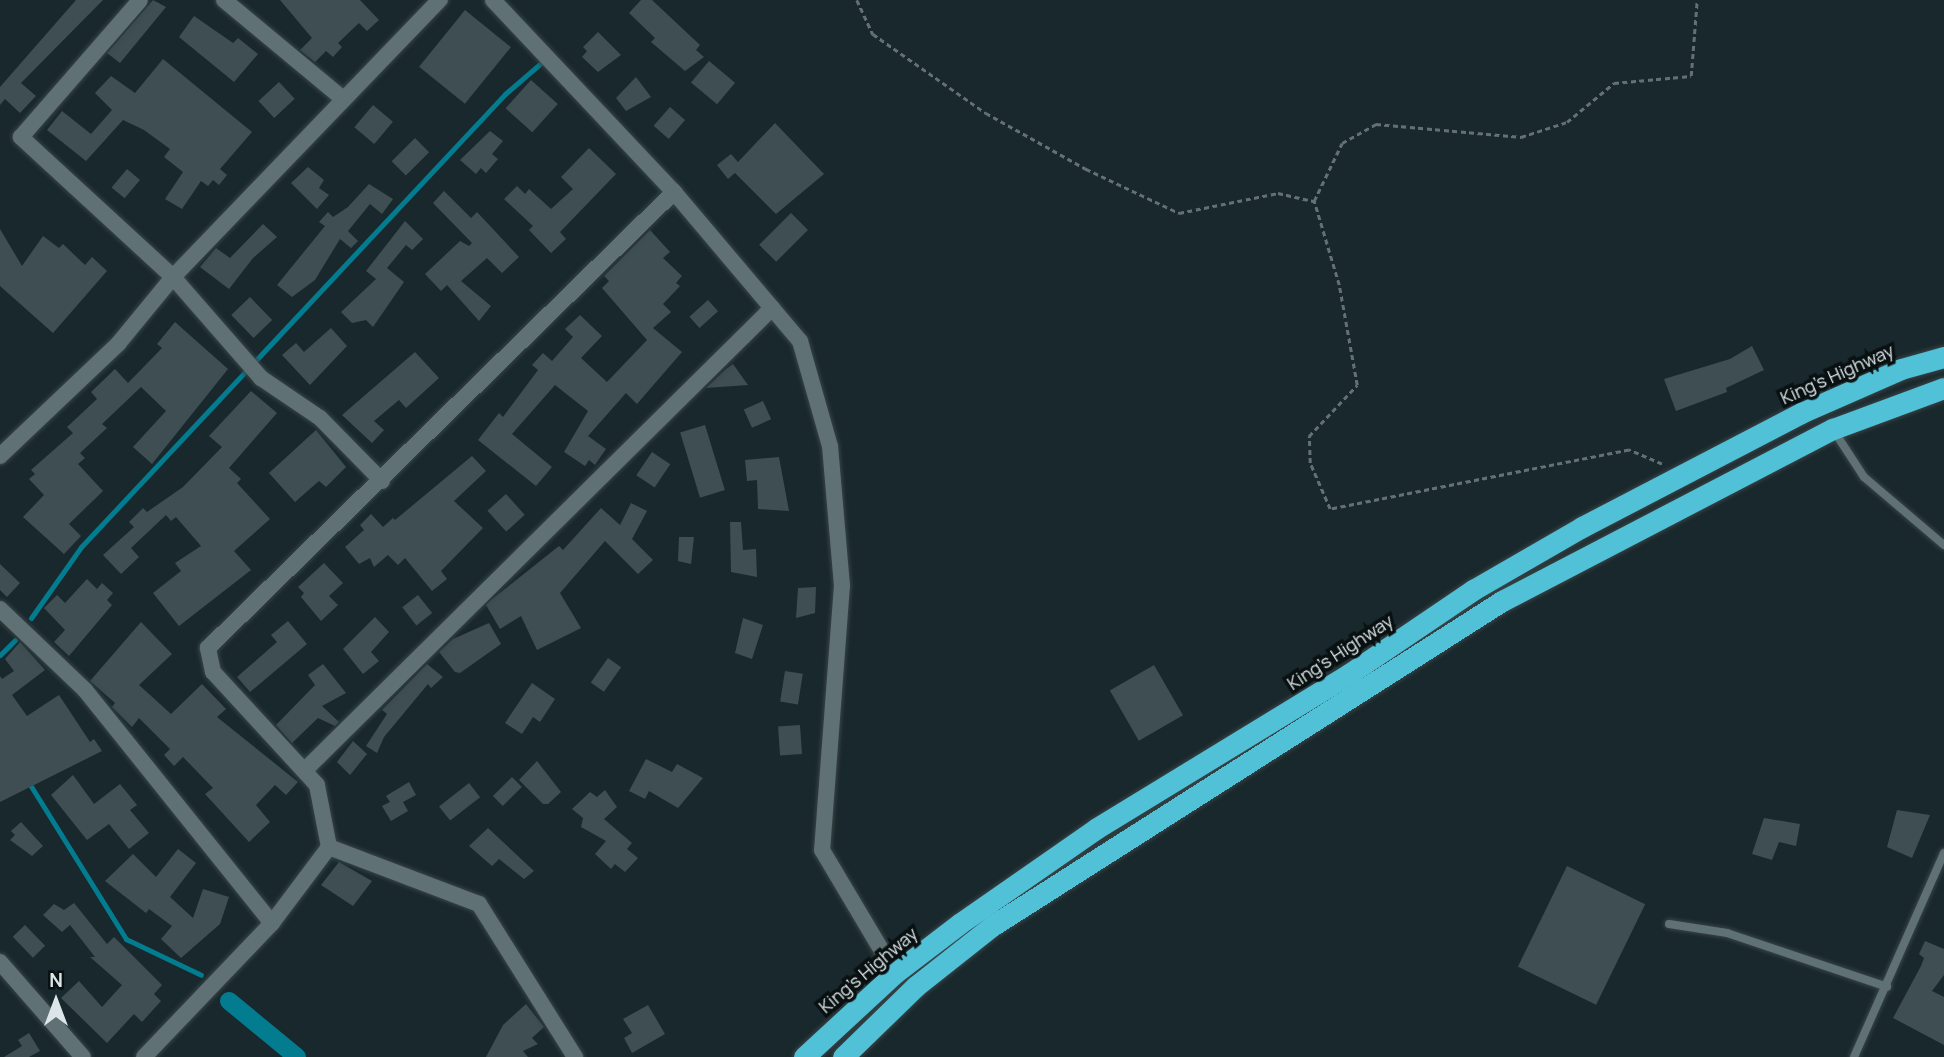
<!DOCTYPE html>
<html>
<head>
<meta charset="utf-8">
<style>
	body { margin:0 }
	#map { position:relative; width:1944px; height:1057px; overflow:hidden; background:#19282c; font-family:Manrope,sans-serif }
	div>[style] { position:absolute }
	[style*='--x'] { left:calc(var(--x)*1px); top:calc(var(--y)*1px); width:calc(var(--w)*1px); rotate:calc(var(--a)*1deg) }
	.stream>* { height:5px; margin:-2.5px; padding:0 2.5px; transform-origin:2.5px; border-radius:2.5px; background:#037c90 }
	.canal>* { height:18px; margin:-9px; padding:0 9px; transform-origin:9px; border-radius:9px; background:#037c90 }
	.building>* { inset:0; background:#3e4e52; transform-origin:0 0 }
	.path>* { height:2.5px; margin-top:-1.25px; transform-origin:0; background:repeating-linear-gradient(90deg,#647174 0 5px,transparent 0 8.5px) }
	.roads { filter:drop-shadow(0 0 2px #384447) drop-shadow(0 0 2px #384447) }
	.lane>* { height:8px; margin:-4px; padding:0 4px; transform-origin:4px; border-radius:4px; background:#607175 }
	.street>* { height:16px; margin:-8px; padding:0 8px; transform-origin:8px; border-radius:8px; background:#607175 }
	.highway>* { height:21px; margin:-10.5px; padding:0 10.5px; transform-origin:10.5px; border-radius:10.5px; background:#51c1d8 }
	span { translate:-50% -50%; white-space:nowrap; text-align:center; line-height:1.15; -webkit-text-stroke:7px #091011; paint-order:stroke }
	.street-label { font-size:18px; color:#dce6e8 }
	.north { position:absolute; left:21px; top:966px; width:70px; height:70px; -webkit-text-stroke:5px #091011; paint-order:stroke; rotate:0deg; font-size:19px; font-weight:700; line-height:28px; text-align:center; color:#dce6e8 }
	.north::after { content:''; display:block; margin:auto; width:24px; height:32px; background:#dce6e8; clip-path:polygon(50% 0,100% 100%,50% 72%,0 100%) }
</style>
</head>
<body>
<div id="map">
	<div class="stream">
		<i style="--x:31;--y:618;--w:87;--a:-54.8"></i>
		<i style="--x:81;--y:547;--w:620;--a:-46.89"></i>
		<i style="--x:505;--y:94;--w:48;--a:-40.7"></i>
		<i style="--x:0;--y:655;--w:21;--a:-45"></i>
		<i style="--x:29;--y:783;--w:184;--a:58.1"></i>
		<i style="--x:126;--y:939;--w:83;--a:25.6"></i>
	</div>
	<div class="canal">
		<i style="--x:229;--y:1001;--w:88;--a:39.5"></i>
	</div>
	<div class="building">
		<i style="clip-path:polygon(76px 0,103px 0,21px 83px,36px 96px,20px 113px,5px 99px,0 105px,0 87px)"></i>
		<i style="clip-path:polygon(153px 0,166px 7px,120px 63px,107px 53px)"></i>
		<i style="clip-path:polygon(280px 0,360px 0,379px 20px,367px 31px,359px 23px,338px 43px,342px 47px,333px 57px,326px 51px,315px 62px,300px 50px,312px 38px)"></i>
		<i style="clip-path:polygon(641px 0,652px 0,700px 45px,696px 50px,704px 57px,685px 71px,651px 42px,655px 38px,629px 13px)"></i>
		<i style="left:465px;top:10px;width:59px;height:73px;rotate:39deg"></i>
		<i style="clip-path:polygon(194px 16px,233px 43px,238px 38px,258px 54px,234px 82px,179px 37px)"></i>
		<i style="clip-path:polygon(598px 32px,621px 55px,598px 72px,582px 57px,587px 51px,583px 47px)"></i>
		<i style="clip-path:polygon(163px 59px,252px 132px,220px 169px,227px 175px,219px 185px,213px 180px,208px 186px,201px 181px,182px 209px,165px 199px,183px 172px,164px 157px,170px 149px,144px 130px,123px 120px,86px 161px,47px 130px,62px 111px,91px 134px,112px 110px,95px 93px,111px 76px,135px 93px)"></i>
		<i style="left:709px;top:61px;width:34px;height:28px;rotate:40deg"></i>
		<i style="clip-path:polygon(636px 77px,651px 97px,626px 111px,616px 98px)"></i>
		<i style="left:531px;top:80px;width:36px;height:38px;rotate:42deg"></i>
		<i style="left:279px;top:82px;width:23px;height:28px;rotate:47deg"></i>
		<i style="left:373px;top:105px;width:26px;height:29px;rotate:40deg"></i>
		<i style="left:670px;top:107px;width:20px;height:25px;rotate:41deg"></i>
		<i style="clip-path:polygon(775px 123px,824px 174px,776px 214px,735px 173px,728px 179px,717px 165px,731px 154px,738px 162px)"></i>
		<i style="clip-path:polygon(490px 131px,503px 141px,492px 154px,498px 159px,486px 173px,481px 168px,476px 174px,460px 160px)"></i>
		<i style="left:415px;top:138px;width:20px;height:33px;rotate:45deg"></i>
		<i style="clip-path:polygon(589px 148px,616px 174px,560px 232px,566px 239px,551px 253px,529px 230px,533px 226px,504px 199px,517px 186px,525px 194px,529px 189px,551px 209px,573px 189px,561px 177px)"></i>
		<i style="clip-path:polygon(308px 167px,324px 180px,319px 188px,329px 195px,317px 209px,291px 183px)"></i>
		<i style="left:127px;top:169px;width:17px;height:24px;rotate:40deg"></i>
		<i style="clip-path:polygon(369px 184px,393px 199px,382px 214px,370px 204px,348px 231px,358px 241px,351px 248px,340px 239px,315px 280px,292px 297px,277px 285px,325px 226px,319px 222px,328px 212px,333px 217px,348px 207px)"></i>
		<i style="clip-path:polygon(444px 191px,471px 218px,477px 212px,519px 257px,502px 273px,487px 258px,461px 281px,491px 306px,479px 321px,447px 285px,441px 291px,425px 274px,460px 241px,469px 246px,472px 243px,433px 203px)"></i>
		<i style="left:791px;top:213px;width:24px;height:45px;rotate:45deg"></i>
		<i style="clip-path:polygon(405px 221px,423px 239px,412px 250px,406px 245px,387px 268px,404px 282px,373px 327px,366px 320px,352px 323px,341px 312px,376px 279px,366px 271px)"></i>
		<i style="clip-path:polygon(263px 224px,277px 237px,253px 258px,229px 289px,200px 267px,216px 248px,230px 258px)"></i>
		<i style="clip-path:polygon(0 229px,22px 266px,43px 236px,59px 248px,63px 244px,85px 265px,92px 257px,107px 271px,53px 333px,0 286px)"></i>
		<i style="clip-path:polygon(650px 230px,670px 252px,663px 258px,682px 276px,676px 283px,680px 286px,663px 304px,671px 312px,653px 328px,682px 352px,637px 404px,626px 393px,588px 436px,606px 449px,595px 465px,589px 460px,585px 466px,564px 452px,588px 411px,555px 385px,512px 434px,552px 467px,536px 486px,478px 440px,499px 413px,503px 417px,538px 370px,532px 365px,543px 353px,552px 361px,573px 337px,565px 329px,580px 315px,602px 336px,581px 358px,607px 382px,647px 340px,602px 288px,609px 281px,604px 276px)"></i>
		<i style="left:250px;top:297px;width:32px;height:26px;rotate:46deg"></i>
		<i style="left:708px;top:300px;width:15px;height:25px;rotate:48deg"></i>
		<i style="clip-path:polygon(175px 322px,228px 369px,152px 464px,133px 447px,166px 411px,141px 387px,102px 424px,107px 428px,80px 453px,85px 458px,78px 464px,103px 491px,69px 524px,81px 536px,64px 554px,23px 517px,44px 495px,29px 479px,35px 474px,31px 470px,73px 433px,67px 427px,97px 399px,91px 392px,115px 369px,128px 383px,162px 348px,157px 344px)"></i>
		<i style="clip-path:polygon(331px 328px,347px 346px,310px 385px,282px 355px,296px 343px,304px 352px)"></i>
		<i style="clip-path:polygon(1752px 346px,1764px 370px,1726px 388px,1727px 392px,1676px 411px,1664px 379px,1730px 359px)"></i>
		<i style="clip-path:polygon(415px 352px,439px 378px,406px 408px,399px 400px,374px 421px,384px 430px,372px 443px,342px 415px)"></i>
		<i style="clip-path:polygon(733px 364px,748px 385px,706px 388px,726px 369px)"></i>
		<i style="clip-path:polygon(251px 391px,277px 413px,229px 468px,241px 479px,237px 483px,270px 519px,234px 551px,251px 570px,179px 626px,153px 593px,181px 571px,175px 563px,201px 546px,176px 517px,171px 521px,166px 515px,131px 548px,139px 557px,121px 574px,103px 555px,134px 527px,129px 522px,143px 508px,147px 512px,183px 487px,222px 447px,209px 436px)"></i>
		<i style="left:763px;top:401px;width:20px;height:21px;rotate:66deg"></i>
		<i style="left:705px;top:425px;width:68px;height:26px;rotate:73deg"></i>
		<i style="clip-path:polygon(316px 430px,346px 467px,326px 487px,319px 481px,295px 502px,269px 473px)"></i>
		<i style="left:652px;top:452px;width:22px;height:28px;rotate:34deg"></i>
		<i style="clip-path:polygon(472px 456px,486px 471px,454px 501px,483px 528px,441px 571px,447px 579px,432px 591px,405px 558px,398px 565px,388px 555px,374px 567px,370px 558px,359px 564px,345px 547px,364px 530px,360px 525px,371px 514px,383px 527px,393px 518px,395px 520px)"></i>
		<i style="clip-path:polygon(779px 457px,789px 511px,758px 509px,757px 480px,747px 481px,745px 460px)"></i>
		<i style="left:506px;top:494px;width:28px;height:25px;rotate:48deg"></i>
		<i style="clip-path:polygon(631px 503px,647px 511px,632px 539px,653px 560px,638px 574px,605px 541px,560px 593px,581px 628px,537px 650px,521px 616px,500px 629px,486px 605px,491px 600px,559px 546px,563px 550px,601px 508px,620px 525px)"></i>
		<i style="clip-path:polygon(730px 522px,741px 522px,743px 550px,756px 549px,757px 577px,731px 572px)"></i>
		<i style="clip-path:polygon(679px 537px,694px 537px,691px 564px,678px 561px)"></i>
		<i style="clip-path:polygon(324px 563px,343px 583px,329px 596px,338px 605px,321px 621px,301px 597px,304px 593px,298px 587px)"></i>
		<i style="clip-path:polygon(0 564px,20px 583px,7px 597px,0 590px)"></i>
		<i style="clip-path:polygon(87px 579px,97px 589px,102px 583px,113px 593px,107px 600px,112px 605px,69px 656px,54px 642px,65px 630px,44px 608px,57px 595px,65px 603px)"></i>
		<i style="clip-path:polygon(816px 587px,815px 613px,796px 618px,798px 588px)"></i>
		<i style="left:418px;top:595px;width:23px;height:20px;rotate:52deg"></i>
		<i style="clip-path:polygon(375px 617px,389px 632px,371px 652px,379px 661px,363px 674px,343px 649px)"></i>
		<i style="clip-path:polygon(743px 618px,763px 625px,752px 659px,735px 653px)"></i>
		<i style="clip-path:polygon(288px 621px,307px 644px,250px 692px,237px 677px,277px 642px,271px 635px)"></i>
		<i style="clip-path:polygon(141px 622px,172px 654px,139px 685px,171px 714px,202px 684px,226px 709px,217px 717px,298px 782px,286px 795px,275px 785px,256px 805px,270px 822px,249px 842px,205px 794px,213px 788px,183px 757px,174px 766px,164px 755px,170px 749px,139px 718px,132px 727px,112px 707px,115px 703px,90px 681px)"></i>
		<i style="clip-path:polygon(489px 623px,501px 644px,460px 673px,455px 672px,439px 652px,453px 639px)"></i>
		<i style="clip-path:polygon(20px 642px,45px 670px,12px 695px,27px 716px,59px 695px,90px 742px,94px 739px,102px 751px,0 802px,0 676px,2px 679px,14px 671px,5px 659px)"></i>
		<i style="left:608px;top:658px;width:16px;height:30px;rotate:35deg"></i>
		<i style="clip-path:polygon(323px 664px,346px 693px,322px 706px,339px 722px,335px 726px,318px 718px,292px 743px,276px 725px,315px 685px,308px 675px)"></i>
		<i style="clip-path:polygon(427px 664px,443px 677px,431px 688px,428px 684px,384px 737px,377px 753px,366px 746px,387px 714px,382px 710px)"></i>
		<i style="left:1154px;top:665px;width:58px;height:51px;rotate:60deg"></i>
		<i style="left:785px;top:671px;width:18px;height:31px;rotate:9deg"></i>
		<i style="clip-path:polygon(532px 683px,555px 699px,540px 722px,533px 717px,522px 734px,505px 723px)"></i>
		<i style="left:800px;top:725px;width:29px;height:22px;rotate:86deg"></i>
		<i style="clip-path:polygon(353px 741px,367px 754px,350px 775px,337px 762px)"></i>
		<i style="clip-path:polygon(646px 759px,672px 772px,677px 764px,703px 778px,678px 808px,649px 791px,645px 799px,629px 791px)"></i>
		<i style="clip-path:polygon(537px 761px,561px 792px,548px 804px,543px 804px,519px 780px)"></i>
		<i style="clip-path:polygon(73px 775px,94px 804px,120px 784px,137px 805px,130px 810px,149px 833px,129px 849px,109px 824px,87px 840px,51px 795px)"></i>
		<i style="left:512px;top:777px;width:14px;height:27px;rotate:45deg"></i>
		<i style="clip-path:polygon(409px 782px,416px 795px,403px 802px,408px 811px,391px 821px,382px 806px,390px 802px,386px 796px)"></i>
		<i style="left:469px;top:783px;width:18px;height:38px;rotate:52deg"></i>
		<i style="clip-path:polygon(605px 790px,617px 807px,604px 819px,632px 843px,627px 849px,638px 858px,625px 872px,615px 864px,611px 869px,595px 854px,606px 841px,581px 827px,583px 818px,572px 809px,590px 792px,597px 797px)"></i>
		<i style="clip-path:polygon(1897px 810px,1930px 815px,1912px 858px,1887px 847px)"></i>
		<i style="clip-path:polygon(1764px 818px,1800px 824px,1796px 846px,1779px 842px,1772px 860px,1752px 854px)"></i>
		<i style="clip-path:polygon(21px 822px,43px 846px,32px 856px,10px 840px,15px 835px,11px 831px)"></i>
		<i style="clip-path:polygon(488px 828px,534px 871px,524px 879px,499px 859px,492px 866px,469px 846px)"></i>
		<i style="clip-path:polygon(178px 849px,196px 863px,170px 897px,193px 918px,203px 889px,229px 897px,220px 924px,181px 958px,161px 939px,172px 926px,149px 909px,146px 913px,105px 881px,133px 854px,156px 877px)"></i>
		<i style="clip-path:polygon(339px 862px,372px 881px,353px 906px,321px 885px)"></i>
		<i style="left:1567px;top:866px;width:87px;height:112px;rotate:26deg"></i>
		<i style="clip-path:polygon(74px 903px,107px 944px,114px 937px,162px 985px,154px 994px,161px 1001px,142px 1022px,134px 1014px,107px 1043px,61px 998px,79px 981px,102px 1007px,122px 985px,90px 957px,95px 957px,70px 925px,62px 932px,43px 915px,54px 904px,64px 910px)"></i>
		<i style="left:25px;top:925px;width:29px;height:17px;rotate:46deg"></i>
		<i style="clip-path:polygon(1925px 941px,1944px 949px,1944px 975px,1932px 991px,1944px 997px,1944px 1045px,1893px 1018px,1921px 966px,1924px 958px,1919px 954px)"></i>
		<i style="clip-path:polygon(526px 1004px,544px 1027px,532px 1038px,538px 1044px,523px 1051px,528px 1057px,486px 1057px,503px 1025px)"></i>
		<i style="clip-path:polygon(648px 1005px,665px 1034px,632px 1053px,624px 1038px,632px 1033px,623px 1019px)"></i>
		<i style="clip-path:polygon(29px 1033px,40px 1051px,29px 1057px,4px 1057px,22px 1046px,18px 1040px)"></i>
	</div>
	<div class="path">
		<i style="--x:857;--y:0;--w:38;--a:65"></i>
		<i style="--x:873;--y:34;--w:138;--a:35"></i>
		<i style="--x:986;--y:113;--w:115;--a:29.2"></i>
		<i style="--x:1086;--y:169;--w:103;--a:25.3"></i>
		<i style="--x:1179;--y:213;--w:101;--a:-11.4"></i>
		<i style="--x:1278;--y:193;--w:37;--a:13"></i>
		<i style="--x:1662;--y:464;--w:36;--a:-157"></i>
		<i style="--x:1629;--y:450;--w:305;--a:168.8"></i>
		<i style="--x:1330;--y:509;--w:50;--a:-113.5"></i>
		<i style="--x:1310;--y:463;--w:27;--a:-92"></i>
		<i style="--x:1309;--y:436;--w:70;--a:-46.7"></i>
		<i style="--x:1357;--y:385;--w:102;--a:-100.2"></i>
		<i style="--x:1339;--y:285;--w:88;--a:-106.6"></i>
		<i style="--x:1314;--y:201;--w:64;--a:-64.2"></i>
		<i style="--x:1342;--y:143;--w:39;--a:-29"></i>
		<i style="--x:1376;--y:124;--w:146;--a:5.1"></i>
		<i style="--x:1521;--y:137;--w:48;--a:-18.1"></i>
		<i style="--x:1567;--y:122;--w:61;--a:-39.7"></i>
		<i style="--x:1614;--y:83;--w:77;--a:-5.2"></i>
		<i style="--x:1691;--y:76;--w:76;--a:-85.5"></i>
	</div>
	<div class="roads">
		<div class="lane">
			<i style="--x:1834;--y:431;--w:55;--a:56.9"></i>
			<i style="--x:1864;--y:477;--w:105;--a:40.4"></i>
			<i style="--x:1669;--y:924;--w:59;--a:8.8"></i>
			<i style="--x:1727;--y:933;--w:169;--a:18.6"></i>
			<i style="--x:1854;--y:1057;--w:223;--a:-66.2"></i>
		</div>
		<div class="street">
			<i style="--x:224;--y:0;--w:153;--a:39.7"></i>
			<i style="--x:493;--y:0;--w:264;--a:46.7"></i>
			<i style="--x:674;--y:192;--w:195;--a:49.8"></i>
			<i style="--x:800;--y:341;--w:109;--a:74.1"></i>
			<i style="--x:830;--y:446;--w:140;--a:85.1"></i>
			<i style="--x:842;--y:585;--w:266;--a:94.3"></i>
			<i style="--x:822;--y:850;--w:143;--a:59.3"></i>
			<i style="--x:0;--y:456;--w:163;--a:-43.5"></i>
			<i style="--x:118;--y:344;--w:87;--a:-50.6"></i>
			<i style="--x:173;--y:277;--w:207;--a:-137.4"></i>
			<i style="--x:21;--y:137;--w:181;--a:-49"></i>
			<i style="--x:382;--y:481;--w:88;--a:-134.5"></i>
			<i style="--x:320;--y:418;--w:71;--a:-145.9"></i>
			<i style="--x:261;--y:378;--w:134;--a:-131.1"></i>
			<i style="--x:173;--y:277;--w:385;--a:-46.1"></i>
			<i style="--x:0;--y:609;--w:117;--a:43.6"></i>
			<i style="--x:85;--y:690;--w:299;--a:51.3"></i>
			<i style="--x:305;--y:770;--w:657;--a:-44.69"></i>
			<i style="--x:329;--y:847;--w:63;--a:-101"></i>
			<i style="--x:317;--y:785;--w:154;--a:-132.6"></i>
			<i style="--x:213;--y:672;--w:25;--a:-102"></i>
			<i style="--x:208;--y:648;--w:652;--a:-44.38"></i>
			<i style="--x:0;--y:962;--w:126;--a:48.9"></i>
			<i style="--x:144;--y:1057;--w:185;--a:-46.3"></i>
			<i style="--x:272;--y:923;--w:95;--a:-53.1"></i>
			<i style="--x:329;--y:847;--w:160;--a:20.8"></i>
			<i style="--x:479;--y:904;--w:181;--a:57.9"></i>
		</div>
		<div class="highway">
			<i style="--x:804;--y:1057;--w:124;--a:-42.7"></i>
			<i style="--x:895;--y:973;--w:81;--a:-37.4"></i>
			<i style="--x:959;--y:924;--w:168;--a:-34.8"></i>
			<i style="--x:1097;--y:828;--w:295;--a:-31.4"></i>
			<i style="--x:1349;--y:674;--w:150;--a:-34.1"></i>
			<i style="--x:1473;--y:590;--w:126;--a:-30"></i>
			<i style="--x:1582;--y:527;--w:247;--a:-27.5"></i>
			<i style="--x:1801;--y:413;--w:109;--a:-23.7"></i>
			<i style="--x:1901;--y:369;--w:45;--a:-15.6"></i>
			<i style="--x:843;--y:1057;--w:102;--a:-44.2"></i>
			<i style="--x:916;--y:986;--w:97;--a:-38.3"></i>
			<i style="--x:992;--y:926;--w:605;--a:-32.51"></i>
			<i style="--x:1502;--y:601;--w:373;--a:-27.5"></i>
			<i style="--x:1833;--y:429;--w:118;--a:-20.3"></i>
		</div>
	</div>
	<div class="street-label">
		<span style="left:1837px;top:374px;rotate:-24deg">King's Highway</span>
		<span style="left:1340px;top:652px;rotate:-33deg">King's Highway</span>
		<span style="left:868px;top:970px;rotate:-40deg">King's Highway</span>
	</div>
	<div class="north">N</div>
</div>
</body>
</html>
